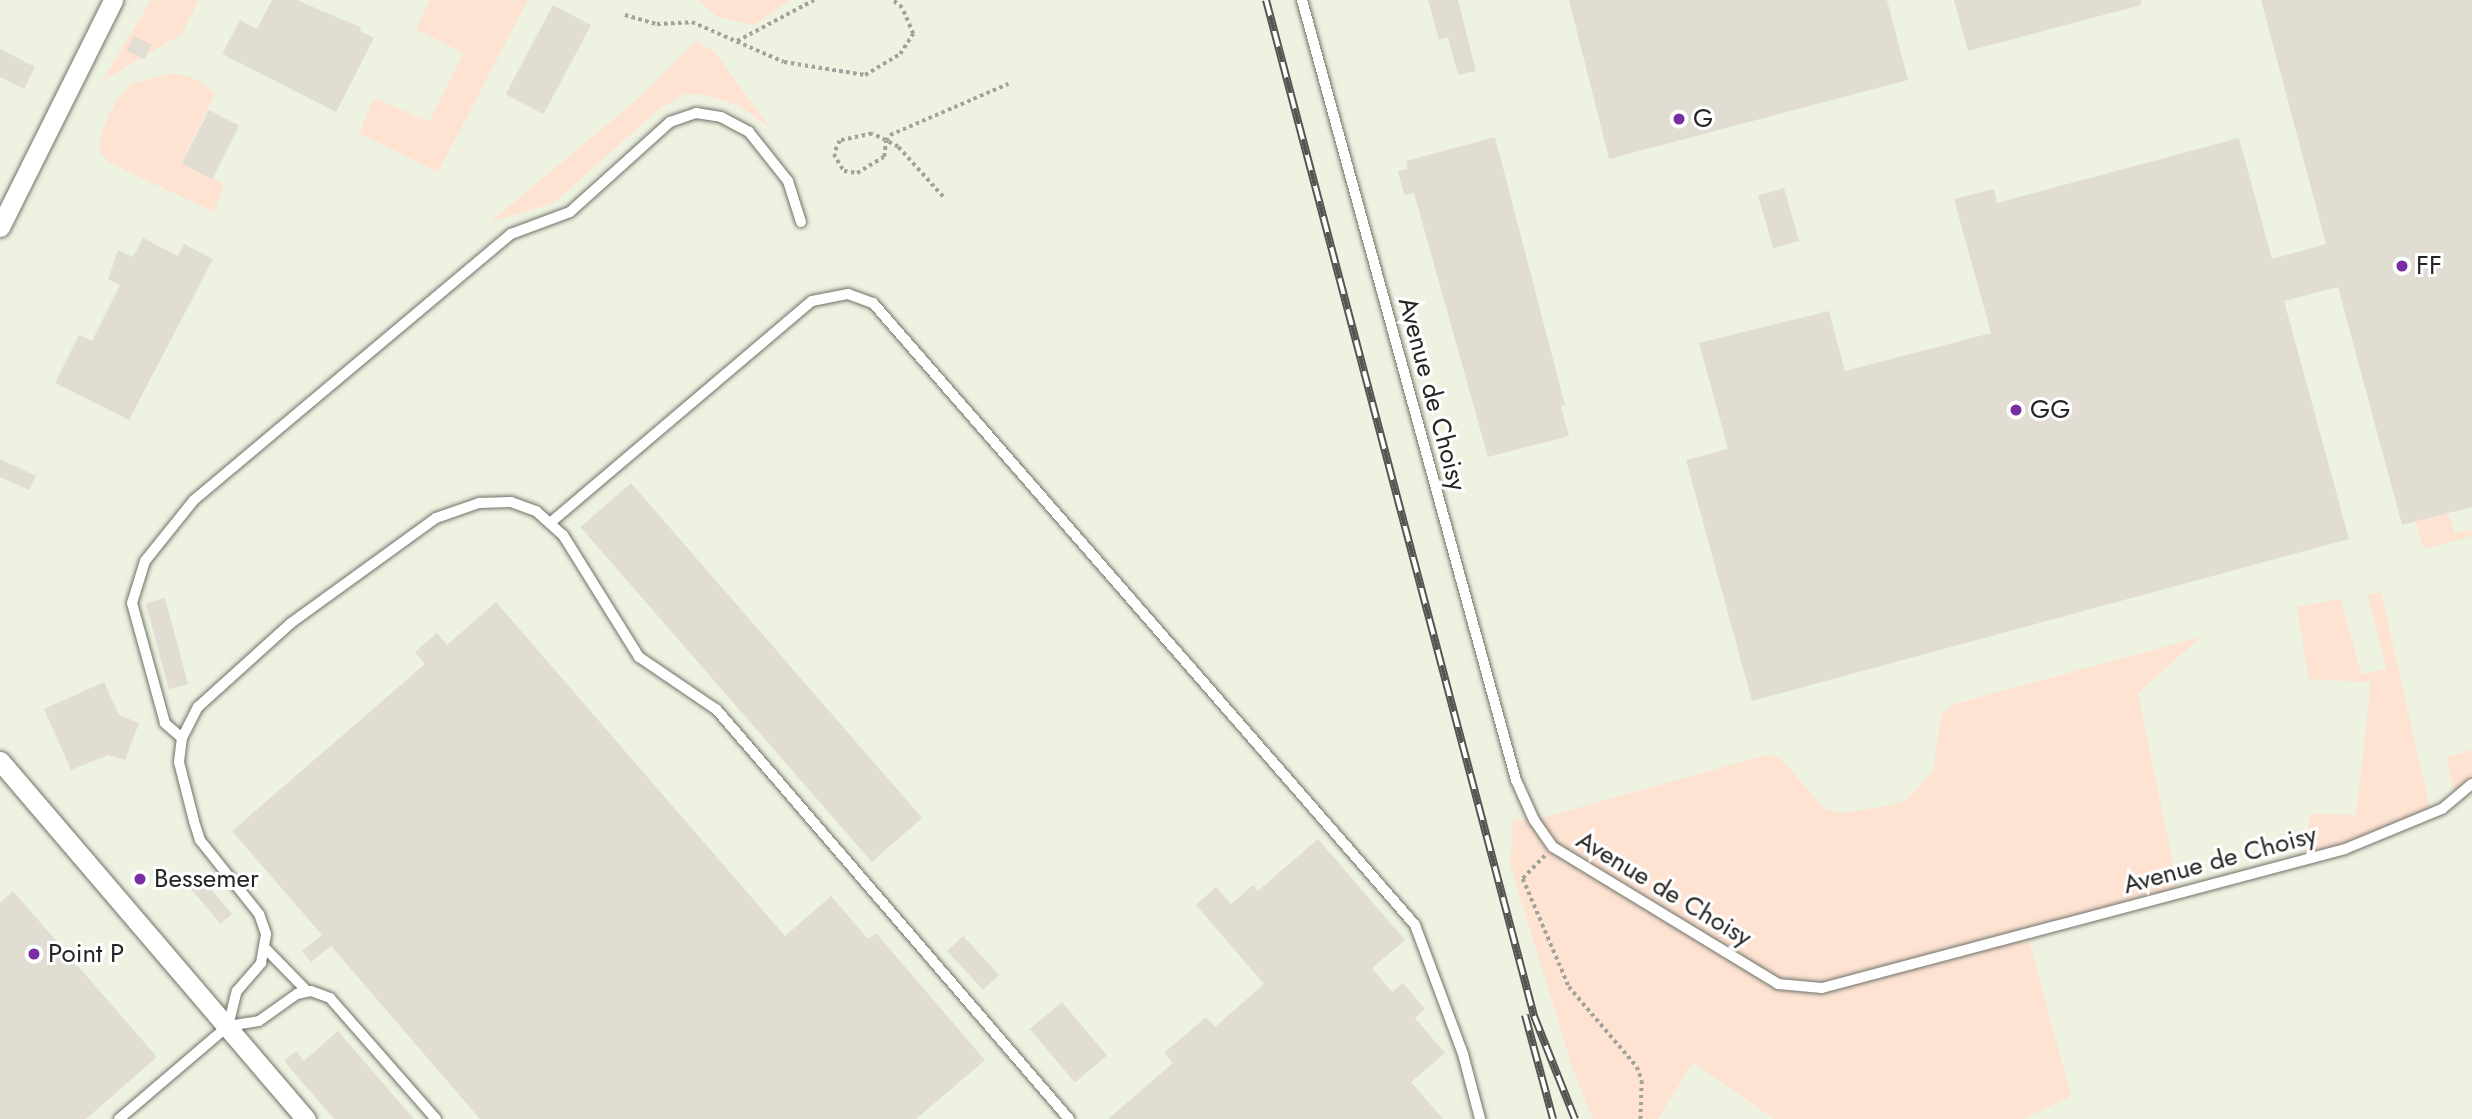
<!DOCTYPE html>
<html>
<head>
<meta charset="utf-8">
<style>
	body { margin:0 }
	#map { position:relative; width:2472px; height:1119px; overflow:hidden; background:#f8fbf1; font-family:Jost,sans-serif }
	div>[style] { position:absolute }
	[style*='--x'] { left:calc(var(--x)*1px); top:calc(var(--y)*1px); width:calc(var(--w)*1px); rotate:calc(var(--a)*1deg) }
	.built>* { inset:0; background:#eef3e1 }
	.green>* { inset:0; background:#fee3d3 }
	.building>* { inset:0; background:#e1ddd3; transform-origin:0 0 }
	.path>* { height:3.5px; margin-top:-1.75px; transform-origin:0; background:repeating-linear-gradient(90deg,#a0a29b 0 3.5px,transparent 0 7px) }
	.roads { filter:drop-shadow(0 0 2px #6f7268) drop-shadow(0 0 2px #6f7268) }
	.service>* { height:10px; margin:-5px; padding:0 5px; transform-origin:5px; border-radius:5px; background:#fff }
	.minor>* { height:19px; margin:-9.5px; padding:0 9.5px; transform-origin:9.5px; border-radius:9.5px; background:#fff }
	.rail>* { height:8px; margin-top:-4px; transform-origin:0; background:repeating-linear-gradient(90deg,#fff 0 16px,#555652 0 32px); box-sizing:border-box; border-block:2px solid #555652 }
	.dots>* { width:19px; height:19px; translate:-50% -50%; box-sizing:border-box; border:4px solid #fff; border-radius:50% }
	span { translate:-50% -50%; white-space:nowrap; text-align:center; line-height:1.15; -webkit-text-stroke:6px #fff; paint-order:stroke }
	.poi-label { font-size:26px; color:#252623 }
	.left { translate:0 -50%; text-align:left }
	.street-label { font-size:26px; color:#252623 }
</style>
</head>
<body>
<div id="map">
	<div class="built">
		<i style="clip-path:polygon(0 0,2472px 0,2472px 1119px,1658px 1119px,1549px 994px,1593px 1119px,0 1119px)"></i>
	</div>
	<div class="green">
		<i style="clip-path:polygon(151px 0,199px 0,182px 34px,102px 81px)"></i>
		<i style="clip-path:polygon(430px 0,528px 0,438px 172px,359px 133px,374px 98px,429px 122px,463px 53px,416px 29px)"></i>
		<i style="clip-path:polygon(699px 0,791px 0,754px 25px,717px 17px)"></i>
		<i style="clip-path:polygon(696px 41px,714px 51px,771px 129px,740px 106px,706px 95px,685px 94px,659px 109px,554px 203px,490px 222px,640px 97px)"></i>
		<i style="clip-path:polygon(171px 73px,192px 77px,216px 93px,181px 163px,224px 184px,214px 212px,110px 163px,100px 152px,101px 133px,117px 99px,131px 84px)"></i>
		<i style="clip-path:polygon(2448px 513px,2455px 534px,2472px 530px,2472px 536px,2424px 549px,2415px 522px)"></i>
		<i style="clip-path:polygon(2381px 592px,2431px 813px,2304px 860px,2310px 814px,2356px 815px,2371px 682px,2309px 679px,2297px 607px,2341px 599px,2361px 674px,2387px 669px,2367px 595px)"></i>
		<i style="clip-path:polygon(2201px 637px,2138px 693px,2179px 892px,2027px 933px,2071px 1096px,2023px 1119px,1774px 1119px,1693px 1062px,1658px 1119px,1593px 1119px,1573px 1070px,1510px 865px,1513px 819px,1534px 820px,1770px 754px,1782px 760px,1826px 810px,1842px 813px,1893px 805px,1907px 799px,1933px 771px,1941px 715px,1954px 704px)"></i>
		<i style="clip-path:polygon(2472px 750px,2472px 784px,2455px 798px,2447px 757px)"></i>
	</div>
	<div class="building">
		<i style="clip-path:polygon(272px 0,297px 0,362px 28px,360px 31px,374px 38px,336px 112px,222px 54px,240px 20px,257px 29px)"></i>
		<i style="clip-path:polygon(1428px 0,1458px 0,1476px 71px,1458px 75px,1448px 37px,1439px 40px)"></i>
		<i style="clip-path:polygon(1569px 0,1887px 0,1908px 80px,1609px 159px)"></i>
		<i style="clip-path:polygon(1954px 0,2141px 0,2141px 5px,1968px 51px)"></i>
		<i style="clip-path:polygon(2261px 0,2472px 0,2472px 507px,2402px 525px,2338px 287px,2284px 301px,2349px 539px,1752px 701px,1686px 460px,1728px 449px,1699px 343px,1829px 311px,1845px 371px,1991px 333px,1954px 199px,1994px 189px,1997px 203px,2239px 138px,2272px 259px,2326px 244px)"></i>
		<i style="left:553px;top:5px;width:43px;height:101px;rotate:28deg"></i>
		<i style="left:134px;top:36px;width:20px;height:16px;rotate:27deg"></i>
		<i style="clip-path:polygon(0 49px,35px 67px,24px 89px,0 77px)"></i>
		<i style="left:209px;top:110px;width:34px;height:60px;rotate:27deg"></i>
		<i style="clip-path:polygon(1495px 137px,1565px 405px,1561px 406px,1569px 436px,1488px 457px,1414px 193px,1404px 195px,1398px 171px,1408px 169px,1406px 161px)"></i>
		<i style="left:1784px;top:188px;width:55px;height:27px;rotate:74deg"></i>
		<i style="clip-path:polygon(143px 238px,178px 256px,184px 244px,213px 259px,129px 420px,55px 383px,79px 335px,92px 341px,120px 285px,108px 279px,118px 250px,133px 257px)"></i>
		<i style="clip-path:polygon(0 459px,36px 476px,29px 490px,0 477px)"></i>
		<i style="left:631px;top:483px;width:444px;height:67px;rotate:49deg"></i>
		<i style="left:165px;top:598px;width:89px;height:20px;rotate:75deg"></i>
		<i style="clip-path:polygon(496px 602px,785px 936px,831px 896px,868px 939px,876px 933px,985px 1060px,916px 1119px,480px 1119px,331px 946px,311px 962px,302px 951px,322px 935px,232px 831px,425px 664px,415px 652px,437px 633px,447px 645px)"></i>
		<i style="clip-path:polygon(104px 682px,119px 715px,139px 723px,125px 760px,108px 755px,71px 770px,44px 709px)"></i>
		<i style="clip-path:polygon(1318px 839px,1405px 940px,1372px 968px,1392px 992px,1403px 983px,1425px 1009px,1415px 1018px,1445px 1053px,1411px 1082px,1443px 1119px,1108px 1119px,1173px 1063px,1164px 1053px,1206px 1017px,1215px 1027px,1264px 984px,1196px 905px,1216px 887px,1231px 904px,1253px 885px,1258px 891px)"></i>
		<i style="left:199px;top:875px;width:51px;height:15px;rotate:50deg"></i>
		<i style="clip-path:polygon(13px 891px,157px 1057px,86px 1119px,0 1119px,0 903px)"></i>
		<i style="left:963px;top:936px;width:53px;height:22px;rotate:47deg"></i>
		<i style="left:1062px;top:1002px;width:70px;height:42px;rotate:50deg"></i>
		<i style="clip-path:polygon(338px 1031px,414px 1119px,334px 1119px,284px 1061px,296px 1051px,304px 1061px)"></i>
	</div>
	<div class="path">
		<i style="--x:625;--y:15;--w:33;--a:16"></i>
		<i style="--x:657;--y:24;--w:35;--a:-3"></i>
		<i style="--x:692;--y:22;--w:100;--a:23.5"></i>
		<i style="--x:784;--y:62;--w:82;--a:9.1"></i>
		<i style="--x:865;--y:75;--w:41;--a:-31"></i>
		<i style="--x:900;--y:54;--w:24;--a:-57"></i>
		<i style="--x:913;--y:34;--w:28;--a:-113"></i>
		<i style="--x:902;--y:8;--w:13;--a:-141"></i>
		<i style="--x:737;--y:41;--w:87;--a:-28"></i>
		<i style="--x:943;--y:197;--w:67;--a:-132"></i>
		<i style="--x:898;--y:147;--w:29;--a:-153"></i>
		<i style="--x:872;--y:134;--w:33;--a:168"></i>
		<i style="--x:840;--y:141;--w:14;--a:115"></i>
		<i style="--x:834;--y:154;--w:20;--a:60"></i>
		<i style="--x:844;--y:171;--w:13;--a:9"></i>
		<i style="--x:857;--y:173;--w:31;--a:-31"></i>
		<i style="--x:884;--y:157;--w:16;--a:-83"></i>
		<i style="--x:886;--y:141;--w:7;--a:-56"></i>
		<i style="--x:890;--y:135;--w:129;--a:-23.4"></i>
		<i style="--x:1545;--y:856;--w:32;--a:134"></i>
		<i style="--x:1523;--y:879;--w:117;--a:66.9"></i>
		<i style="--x:1569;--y:987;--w:105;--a:49.6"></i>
		<i style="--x:1637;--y:1067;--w:15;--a:70"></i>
		<i style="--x:1642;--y:1081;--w:38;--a:92"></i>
	</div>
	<div class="roads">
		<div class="service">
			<i style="--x:1302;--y:0;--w:809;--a:74.66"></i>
			<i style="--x:1516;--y:780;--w:44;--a:65.8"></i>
			<i style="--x:1534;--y:820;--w:33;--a:55"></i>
			<i style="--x:1553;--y:847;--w:263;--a:31.3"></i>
			<i style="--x:1778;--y:984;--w:44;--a:5.2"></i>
			<i style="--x:1822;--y:988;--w:541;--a:-14.88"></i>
			<i style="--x:2345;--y:849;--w:105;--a:-22.4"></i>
			<i style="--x:2442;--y:809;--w:39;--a:-40"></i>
			<i style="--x:550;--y:523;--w:343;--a:-40.3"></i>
			<i style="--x:812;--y:301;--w:37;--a:-11"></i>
			<i style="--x:848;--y:294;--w:27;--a:20"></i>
			<i style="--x:873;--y:303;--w:825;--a:48.93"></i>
			<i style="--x:1415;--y:925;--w:138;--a:69.6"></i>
			<i style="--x:1463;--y:1054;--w:67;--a:75.3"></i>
			<i style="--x:182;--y:738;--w:23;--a:-139"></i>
			<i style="--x:165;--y:723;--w:124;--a:-105.4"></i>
			<i style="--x:132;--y:603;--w:44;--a:-72.8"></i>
			<i style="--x:145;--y:561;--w:78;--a:-51.2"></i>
			<i style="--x:194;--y:500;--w:414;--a:-40"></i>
			<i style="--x:511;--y:234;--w:63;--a:-20.4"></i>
			<i style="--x:570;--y:212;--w:135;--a:-42"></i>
			<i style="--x:670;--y:122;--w:28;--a:-19"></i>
			<i style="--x:696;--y:113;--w:25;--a:9"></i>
			<i style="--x:721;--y:117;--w:32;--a:28"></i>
			<i style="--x:749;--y:132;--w:63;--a:51.5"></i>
			<i style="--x:788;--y:181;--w:43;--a:72.4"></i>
			<i style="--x:265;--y:948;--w:60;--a:45.7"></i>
			<i style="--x:228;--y:1026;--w:36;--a:-76"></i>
			<i style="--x:237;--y:991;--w:37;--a:-49"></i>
			<i style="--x:261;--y:963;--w:29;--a:-80"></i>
			<i style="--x:266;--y:934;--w:21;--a:-109"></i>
			<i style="--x:259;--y:914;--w:95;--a:-128.6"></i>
			<i style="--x:200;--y:840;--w:20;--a:-108"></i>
			<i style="--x:194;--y:821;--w:61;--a:-104.3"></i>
			<i style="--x:179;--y:762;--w:24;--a:-83"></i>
			<i style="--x:182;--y:738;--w:35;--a:-63"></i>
			<i style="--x:198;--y:707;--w:125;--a:-42.1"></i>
			<i style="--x:291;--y:623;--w:179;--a:-35.9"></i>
			<i style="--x:436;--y:518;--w:46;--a:-19.2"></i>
			<i style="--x:479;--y:503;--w:32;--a:-2"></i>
			<i style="--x:511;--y:502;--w:27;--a:20"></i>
			<i style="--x:536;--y:511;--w:36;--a:42"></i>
			<i style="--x:563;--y:535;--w:144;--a:58.1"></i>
			<i style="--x:639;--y:657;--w:94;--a:34.2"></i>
			<i style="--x:717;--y:710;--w:540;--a:49.28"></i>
			<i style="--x:119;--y:1119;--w:143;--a:-40.5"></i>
			<i style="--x:228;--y:1026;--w:31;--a:-9"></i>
			<i style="--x:259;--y:1021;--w:47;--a:-35.4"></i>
			<i style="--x:297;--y:994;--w:14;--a:-12"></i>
			<i style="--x:311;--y:991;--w:20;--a:20"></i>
			<i style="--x:330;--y:998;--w:161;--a:48.8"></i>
		</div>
		<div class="minor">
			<i style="--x:0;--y:227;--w:254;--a:-63.5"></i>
			<i style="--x:0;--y:761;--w:471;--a:49.5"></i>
		</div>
	</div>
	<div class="rail">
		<i style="--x:1266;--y:0;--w:1051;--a:75.22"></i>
		<i style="--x:1534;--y:1016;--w:111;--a:68.3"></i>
		<i style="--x:1525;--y:1015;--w:108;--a:74.9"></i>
	</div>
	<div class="dots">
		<i style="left:1679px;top:119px;background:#782ea0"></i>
		<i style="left:2402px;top:266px;background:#782ea0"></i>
		<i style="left:2016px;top:410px;background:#782ea0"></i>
		<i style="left:140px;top:879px;background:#782ea0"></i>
		<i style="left:34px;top:954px;background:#782ea0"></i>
	</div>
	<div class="poi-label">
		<span class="left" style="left:1693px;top:119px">G</span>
		<span class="left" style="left:2416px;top:266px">FF</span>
		<span class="left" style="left:2030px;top:410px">GG</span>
		<span class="left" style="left:154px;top:879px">Bessemer</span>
		<span class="left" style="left:48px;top:954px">Point P</span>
	</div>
	<div class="street-label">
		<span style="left:1432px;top:394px;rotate:75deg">Avenue de Choisy</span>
		<span style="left:2220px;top:860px;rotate:-15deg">Avenue de Choisy</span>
		<span style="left:1664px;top:889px;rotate:31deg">Avenue de Choisy</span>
	</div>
</div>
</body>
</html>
